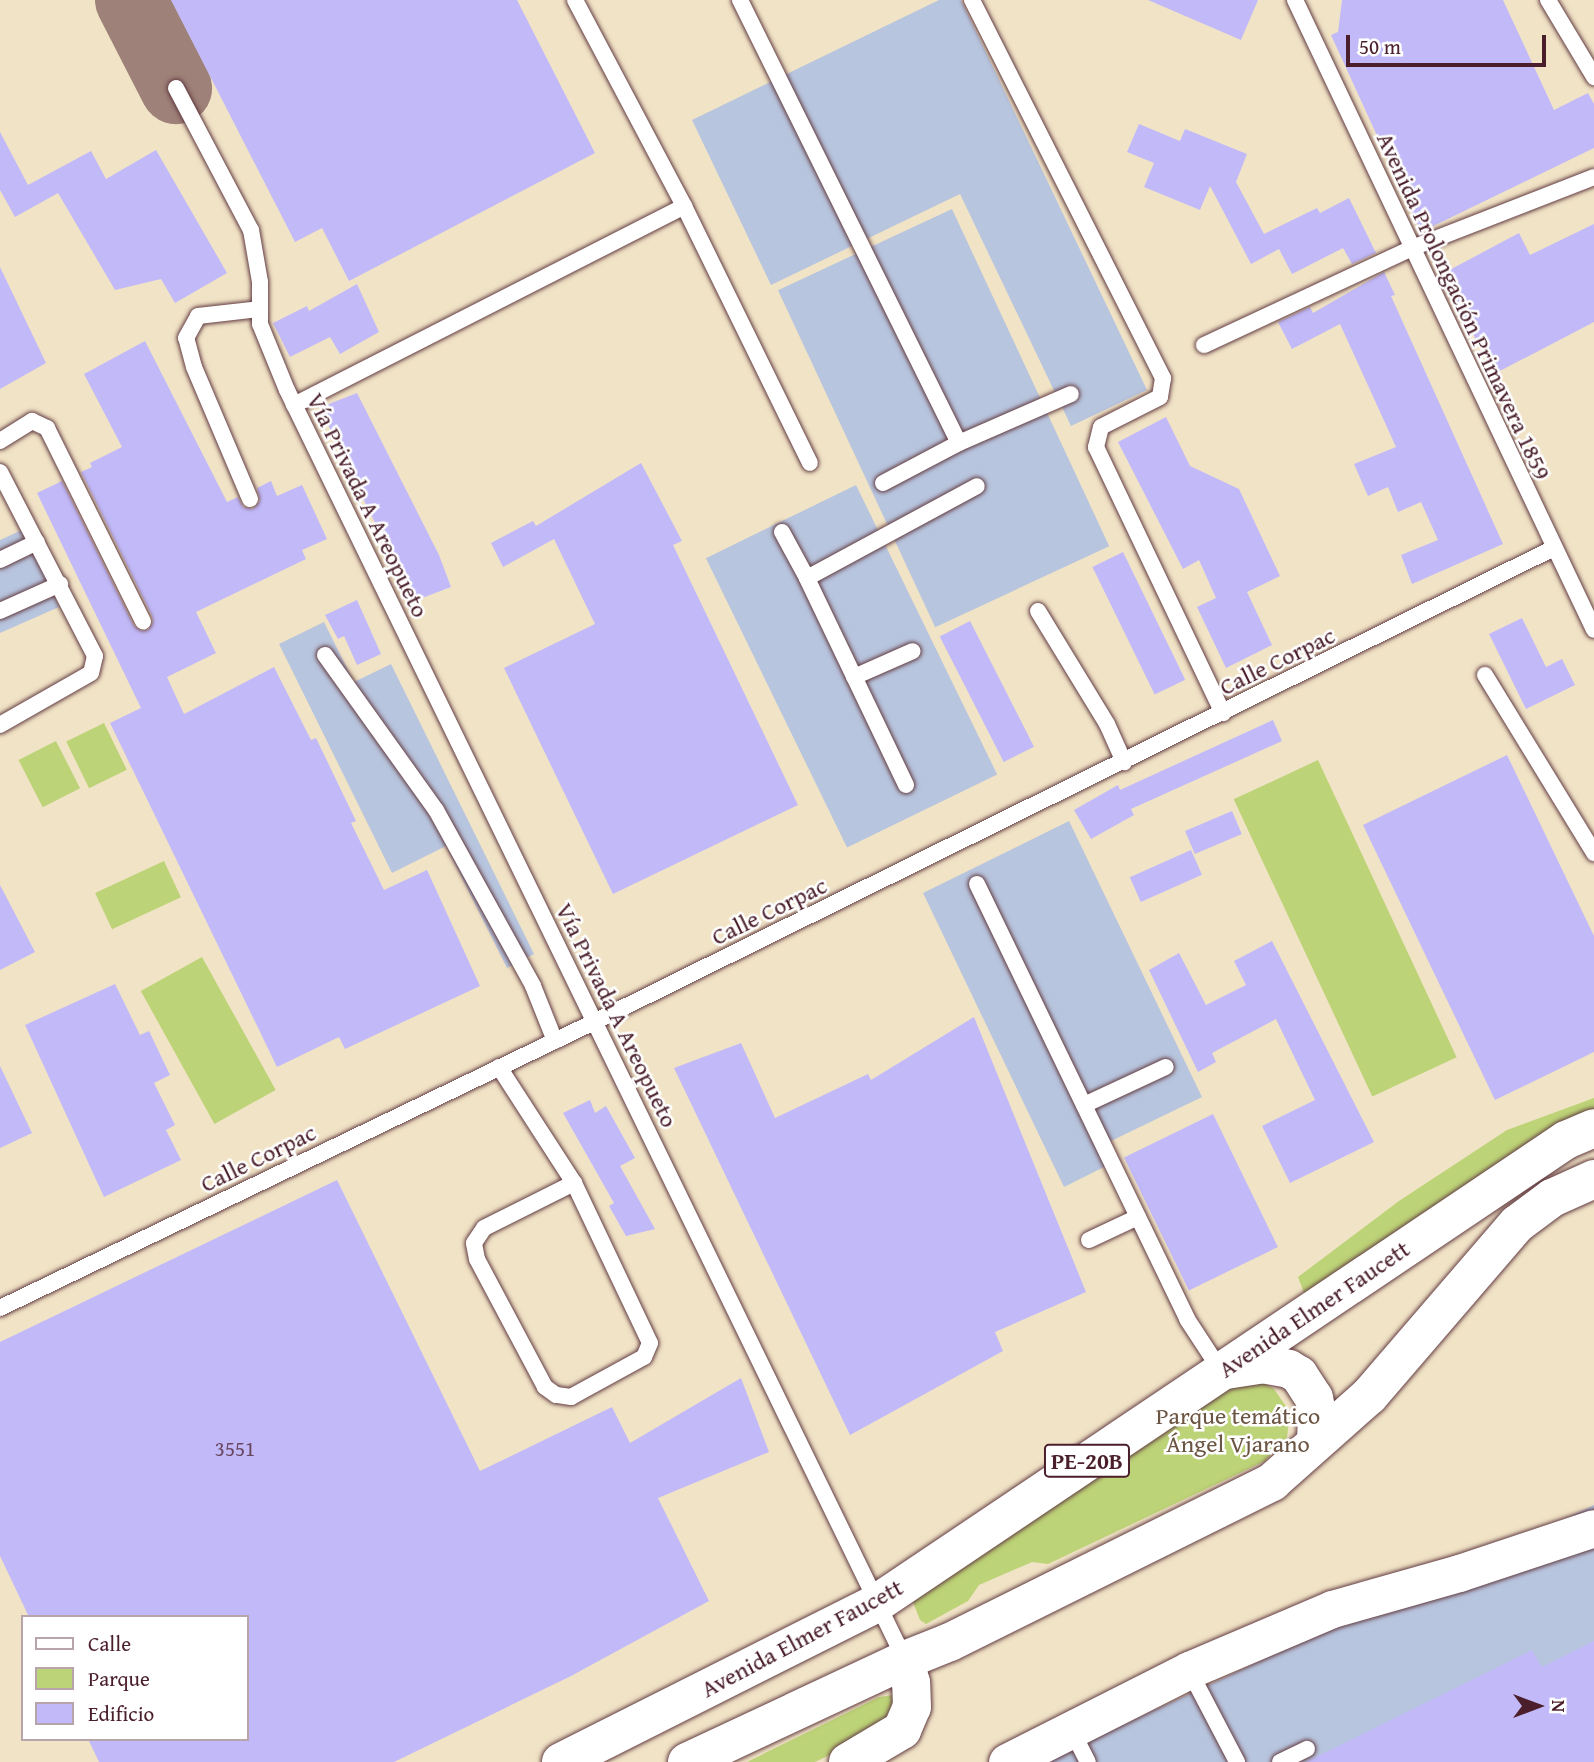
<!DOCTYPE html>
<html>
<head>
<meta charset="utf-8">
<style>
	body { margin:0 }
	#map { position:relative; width:1594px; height:1762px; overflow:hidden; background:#f1e3c6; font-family:"Gentium Book Plus",serif }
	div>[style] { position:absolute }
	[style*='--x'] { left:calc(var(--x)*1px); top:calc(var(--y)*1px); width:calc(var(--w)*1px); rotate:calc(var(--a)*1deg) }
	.industrial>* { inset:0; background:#b8c5de; transform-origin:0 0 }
	.green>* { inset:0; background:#bdd377; transform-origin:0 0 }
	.taxiway>* { height:72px; margin:-36px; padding:0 36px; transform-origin:36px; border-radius:36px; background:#9e8178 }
	.building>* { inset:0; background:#c2baf8; transform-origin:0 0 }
	.roads { filter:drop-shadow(0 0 2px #633c42) drop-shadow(0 0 2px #633c42) }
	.service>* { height:16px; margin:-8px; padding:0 8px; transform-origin:8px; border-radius:8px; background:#fff }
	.tertiary>* { height:37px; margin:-18.5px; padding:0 18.5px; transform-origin:18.5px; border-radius:18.5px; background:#fff }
	.trunk>* { height:38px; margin:-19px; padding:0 19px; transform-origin:19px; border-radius:19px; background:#fff }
	span { translate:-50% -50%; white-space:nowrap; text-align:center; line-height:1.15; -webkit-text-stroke:5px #fff; paint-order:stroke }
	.number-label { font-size:21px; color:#68465e }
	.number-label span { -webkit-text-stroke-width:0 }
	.shield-label span { padding:2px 5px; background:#fff; border:2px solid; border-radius:5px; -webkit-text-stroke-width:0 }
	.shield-label { font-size:23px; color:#4a1f2b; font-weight:700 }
	.street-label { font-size:24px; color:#4a1f2b }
	.park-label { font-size:24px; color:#6c5542 }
	.legend { position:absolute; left:21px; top:1615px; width:228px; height:126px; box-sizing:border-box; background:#fff; border:2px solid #b7a5aa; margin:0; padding:9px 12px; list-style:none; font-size:21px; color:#4a1f2b }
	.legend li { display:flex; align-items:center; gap:14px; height:35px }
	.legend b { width:35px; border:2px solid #b7a5aa }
	.north { position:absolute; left:1503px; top:1671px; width:70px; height:70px; -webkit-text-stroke:5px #fff; paint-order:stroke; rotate:90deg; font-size:19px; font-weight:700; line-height:28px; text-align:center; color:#4a1f2b }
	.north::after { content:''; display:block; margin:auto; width:24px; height:32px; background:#4a1f2b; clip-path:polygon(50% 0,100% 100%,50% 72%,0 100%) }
	.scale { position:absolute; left:1346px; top:35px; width:200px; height:32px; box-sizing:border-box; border:4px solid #4a1f2b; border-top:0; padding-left:9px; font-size:21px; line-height:24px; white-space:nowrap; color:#4a1f2b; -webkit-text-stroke:5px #fff; paint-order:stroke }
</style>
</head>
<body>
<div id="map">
	<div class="industrial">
		<i style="clip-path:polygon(939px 0,961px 0,1147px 390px,1071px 426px,960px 194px,771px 285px,692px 120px)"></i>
		<i style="left:952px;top:209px;width:372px;height:192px;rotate:65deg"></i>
		<i style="left:856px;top:485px;width:322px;height:167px;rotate:64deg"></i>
		<i style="clip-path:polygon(24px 529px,59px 607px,0 633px,0 540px)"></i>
		<i style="clip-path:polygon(324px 622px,354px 682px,391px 664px,534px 954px,507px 968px,446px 846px,392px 873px,279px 644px)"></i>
		<i style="clip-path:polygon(1069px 821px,1202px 1097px,1109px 1142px,1118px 1160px,1064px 1187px,923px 893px)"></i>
		<i style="clip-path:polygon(1594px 1505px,1594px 1762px,1043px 1762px,1469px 1564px)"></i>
	</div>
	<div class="green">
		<i style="left:104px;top:723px;width:52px;height:42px;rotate:64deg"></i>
		<i style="left:56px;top:741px;width:53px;height:42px;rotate:63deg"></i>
		<i style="left:1318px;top:760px;width:328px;height:93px;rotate:65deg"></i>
		<i style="left:164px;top:861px;width:40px;height:76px;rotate:65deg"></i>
		<i style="left:202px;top:957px;width:152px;height:70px;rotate:61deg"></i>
		<i style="clip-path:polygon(1594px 1098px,1594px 1143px,1307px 1301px,1298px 1277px,1399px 1201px,1507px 1130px)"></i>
		<i style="clip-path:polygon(1242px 1381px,1263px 1383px,1274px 1389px,1290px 1412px,1287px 1437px,1265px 1461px,1048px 1564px,1032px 1562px,979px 1585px,968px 1601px,926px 1624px,920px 1620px,911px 1597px)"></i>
		<i style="clip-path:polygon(893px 1695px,891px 1725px,815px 1762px,747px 1762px,879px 1697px)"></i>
	</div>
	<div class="taxiway">
		<i style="--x:131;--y:0;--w:99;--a:62.9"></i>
	</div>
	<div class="building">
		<i style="clip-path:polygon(171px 0,517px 0,595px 153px,349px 281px,322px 228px,295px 242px)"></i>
		<i style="clip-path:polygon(1148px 0,1258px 0,1241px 40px)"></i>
		<i style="clip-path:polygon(1342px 0,1503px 0,1554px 110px,1588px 93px,1594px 104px,1594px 148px,1421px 232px,1331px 35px,1338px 32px)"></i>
		<i style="clip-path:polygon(1139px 124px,1180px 141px,1185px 129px,1247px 154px,1236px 182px,1264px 234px,1317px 208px,1320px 213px,1349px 198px,1376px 253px,1352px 264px,1343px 248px,1292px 274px,1279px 249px,1251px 264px,1210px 186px,1200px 210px,1144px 187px,1154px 163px,1127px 152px)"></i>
		<i style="clip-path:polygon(0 132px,28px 185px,91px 151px,106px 179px,156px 150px,227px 273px,175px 303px,161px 279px,115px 290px,58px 193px,15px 217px,0 190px)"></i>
		<i style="clip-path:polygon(1594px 224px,1594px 322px,1494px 374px,1442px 274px,1519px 233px,1530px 255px)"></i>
		<i style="clip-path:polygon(0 267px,46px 363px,0 389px)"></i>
		<i style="clip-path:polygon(1384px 272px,1395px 295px,1391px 296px,1503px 544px,1412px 584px,1401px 555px,1438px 540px,1421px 502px,1398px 512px,1388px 487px,1368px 496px,1354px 464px,1396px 447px,1340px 324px,1292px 349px,1278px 322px,1310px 307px,1313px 313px)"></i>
		<i style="clip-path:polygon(357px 284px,379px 332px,340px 354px,330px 337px,290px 357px,273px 323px,307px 306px,309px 311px)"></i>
		<i style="clip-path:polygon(145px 341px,227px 502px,238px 497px,243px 507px,253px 509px,260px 501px,257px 488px,271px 481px,277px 496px,302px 485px,327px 539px,302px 550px,306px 559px,196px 612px,216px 653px,167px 677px,184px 714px,274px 667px,311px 740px,316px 738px,356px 821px,351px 823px,384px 890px,427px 870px,480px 986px,345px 1049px,339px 1037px,277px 1067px,110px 723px,141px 708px,37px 493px,62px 481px,134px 626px,142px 631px,148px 630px,153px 622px,152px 616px,81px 472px,92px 467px,90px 463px,122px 447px,84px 374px)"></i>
		<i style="clip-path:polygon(357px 393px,439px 555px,451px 587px,414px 601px,337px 446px,321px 407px)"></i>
		<i style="clip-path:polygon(1166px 417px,1190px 466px,1239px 489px,1280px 576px,1247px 592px,1272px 645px,1226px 668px,1197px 607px,1216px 598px,1199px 560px,1183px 569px,1118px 442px)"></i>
		<i style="clip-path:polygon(641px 463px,682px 541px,673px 545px,798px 805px,613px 894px,504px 668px,595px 624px,554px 539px,503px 567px,491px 543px,533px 521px,536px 526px)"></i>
		<i style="left:1123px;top:552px;width:142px;height:34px;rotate:64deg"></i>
		<i style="clip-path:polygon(357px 600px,381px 654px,357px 665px,344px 636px,338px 639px,325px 615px)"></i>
		<i style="clip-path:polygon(1522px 618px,1546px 667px,1562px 659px,1575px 685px,1526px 709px,1489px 634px)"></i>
		<i style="left:970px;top:621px;width:141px;height:34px;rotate:63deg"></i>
		<i style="clip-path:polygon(1273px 720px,1282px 741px,1131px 809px,1134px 815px,1091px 839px,1074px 810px,1118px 785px,1120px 790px)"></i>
		<i style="clip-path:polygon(1507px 755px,1594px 936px,1594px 1052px,1495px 1100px,1363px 825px)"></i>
		<i style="left:1232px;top:811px;width:25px;height:51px;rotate:67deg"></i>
		<i style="left:1191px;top:850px;width:27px;height:67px;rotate:66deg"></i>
		<i style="clip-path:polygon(0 885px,35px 952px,0 970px)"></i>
		<i style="clip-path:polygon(1272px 941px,1374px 1142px,1290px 1183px,1262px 1126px,1315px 1100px,1276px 1019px,1212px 1053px,1216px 1062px,1198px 1072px,1149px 970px,1179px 953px,1206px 1005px,1246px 985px,1234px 961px)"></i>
		<i style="clip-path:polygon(115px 984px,140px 1035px,149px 1031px,170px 1075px,154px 1083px,175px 1125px,166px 1130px,181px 1160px,104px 1197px,25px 1025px)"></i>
		<i style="clip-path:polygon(974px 1017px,1086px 1292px,995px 1332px,1003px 1351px,850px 1435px,674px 1068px,741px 1043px,775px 1118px,868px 1074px,871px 1080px)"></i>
		<i style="clip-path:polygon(0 1066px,32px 1133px,0 1148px)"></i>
		<i style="clip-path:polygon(590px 1100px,595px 1113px,606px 1106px,635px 1158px,620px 1166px,655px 1229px,626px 1236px,609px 1206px,614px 1203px,563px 1113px)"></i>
		<i style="left:1213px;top:1114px;width:148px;height:99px;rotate:64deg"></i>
		<i style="clip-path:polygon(337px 1180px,480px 1471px,612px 1407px,630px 1443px,741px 1378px,769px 1452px,658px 1498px,709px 1601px,571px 1676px,394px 1762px,99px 1762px,88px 1739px,247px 1739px,247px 1617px,29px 1617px,0 1556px,0 1342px)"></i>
		<i style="clip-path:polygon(1594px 1641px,1594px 1762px,1306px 1762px,1532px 1650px,1542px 1667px)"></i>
	</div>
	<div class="roads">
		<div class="service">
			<i style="--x:575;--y:0;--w:233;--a:62.1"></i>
			<i style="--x:684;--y:206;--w:286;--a:63.9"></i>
			<i style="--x:740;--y:0;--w:494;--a:63.7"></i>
			<i style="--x:959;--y:443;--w:122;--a:-23.6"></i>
			<i style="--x:972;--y:0;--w:424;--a:63.2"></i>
			<i style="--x:1163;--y:378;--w:19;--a:99"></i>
			<i style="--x:1160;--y:397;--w:66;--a:153"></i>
			<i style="--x:1101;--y:427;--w:21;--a:104"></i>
			<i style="--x:1096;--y:447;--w:295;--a:64.5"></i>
			<i style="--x:1295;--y:0;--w:697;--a:64.61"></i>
			<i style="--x:1548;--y:0;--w:90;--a:59.1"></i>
			<i style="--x:176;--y:88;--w:161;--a:62.2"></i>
			<i style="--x:251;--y:230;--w:53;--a:80.2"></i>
			<i style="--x:260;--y:282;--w:42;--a:90"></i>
			<i style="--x:260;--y:324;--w:71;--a:67.8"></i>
			<i style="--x:287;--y:390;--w:1412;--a:64.05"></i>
			<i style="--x:1204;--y:345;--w:230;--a:-25"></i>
			<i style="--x:1412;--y:248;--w:195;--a:-21.3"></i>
			<i style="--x:294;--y:405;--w:438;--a:-27"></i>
			<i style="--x:0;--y:441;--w:38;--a:-32"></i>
			<i style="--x:32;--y:421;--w:17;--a:25"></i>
			<i style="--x:47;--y:428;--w:216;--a:63.6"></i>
			<i style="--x:0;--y:472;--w:207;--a:62.7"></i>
			<i style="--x:95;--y:656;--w:17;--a:103"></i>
			<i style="--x:91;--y:673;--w:105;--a:150.3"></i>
			<i style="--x:883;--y:483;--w:86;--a:-27.8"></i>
			<i style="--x:250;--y:499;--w:143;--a:-113"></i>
			<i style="--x:194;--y:367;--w:30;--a:-105"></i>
			<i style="--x:186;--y:338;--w:25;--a:-61"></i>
			<i style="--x:198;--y:316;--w:61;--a:-6.5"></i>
			<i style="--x:782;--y:532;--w:52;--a:61.5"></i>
			<i style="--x:0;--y:560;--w:41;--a:-25.9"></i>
			<i style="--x:0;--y:611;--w:66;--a:-24.2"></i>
			<i style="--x:1038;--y:611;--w:132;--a:58.6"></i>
			<i style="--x:1107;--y:724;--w:42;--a:65.9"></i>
			<i style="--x:325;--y:655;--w:191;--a:54.4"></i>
			<i style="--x:436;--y:810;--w:201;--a:61.1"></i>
			<i style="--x:533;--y:986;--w:59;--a:68.2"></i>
			<i style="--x:1485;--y:675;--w:209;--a:58.5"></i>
			<i style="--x:854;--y:677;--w:64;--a:-23.8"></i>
			<i style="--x:906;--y:785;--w:229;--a:-115.6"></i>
			<i style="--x:807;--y:578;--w:193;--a:-28.4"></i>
			<i style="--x:977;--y:884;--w:483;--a:64.2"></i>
			<i style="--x:1187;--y:1319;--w:62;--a:56.8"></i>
			<i style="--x:499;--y:1067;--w:138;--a:57.1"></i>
			<i style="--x:574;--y:1183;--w:177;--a:64.6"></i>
			<i style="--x:650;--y:1343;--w:15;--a:113"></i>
			<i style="--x:644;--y:1357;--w:83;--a:151.3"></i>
			<i style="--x:571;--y:1397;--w:15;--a:-172"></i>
			<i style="--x:556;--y:1395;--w:14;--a:-144"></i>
			<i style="--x:545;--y:1387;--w:145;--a:-118"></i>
			<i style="--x:477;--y:1259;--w:16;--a:-101"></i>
			<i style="--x:474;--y:1243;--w:18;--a:-56"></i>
			<i style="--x:484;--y:1228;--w:101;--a:-26.6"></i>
			<i style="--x:1084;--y:1105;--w:90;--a:-24.9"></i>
			<i style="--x:1089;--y:1240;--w:54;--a:-25.1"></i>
			<i style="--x:0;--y:1308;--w:659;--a:-25.71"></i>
			<i style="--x:594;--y:1022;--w:1071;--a:-26.28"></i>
			<i style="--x:1189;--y:1670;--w:104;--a:62.4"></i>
			<i style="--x:1071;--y:1729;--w:37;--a:63"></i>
			<i style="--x:1280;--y:1762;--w:30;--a:-26"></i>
		</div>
		<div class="tertiary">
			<i style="--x:1007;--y:1762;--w:204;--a:-26.8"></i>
			<i style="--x:1189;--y:1670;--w:155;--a:-23.1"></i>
			<i style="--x:1332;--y:1609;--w:132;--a:-15.8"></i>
			<i style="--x:1459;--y:1573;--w:142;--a:-18.4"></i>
		</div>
		<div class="trunk">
			<i style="--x:1226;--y:1370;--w:36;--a:-9"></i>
			<i style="--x:1262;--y:1364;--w:27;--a:10"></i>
			<i style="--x:1289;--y:1369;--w:12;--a:31"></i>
			<i style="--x:1299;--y:1375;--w:27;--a:57"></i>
			<i style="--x:1314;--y:1398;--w:16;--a:79"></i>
			<i style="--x:1317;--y:1414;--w:28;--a:92"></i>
			<i style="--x:561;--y:1762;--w:354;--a:-26.7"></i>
			<i style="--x:877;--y:1603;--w:830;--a:-33.9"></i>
			<i style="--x:1566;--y:1140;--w:30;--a:-23"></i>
			<i style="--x:687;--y:1762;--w:241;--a:-25.1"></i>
			<i style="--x:905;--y:1660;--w:48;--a:-21.8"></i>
			<i style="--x:950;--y:1642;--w:360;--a:-26.4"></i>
			<i style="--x:1272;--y:1482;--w:130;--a:-41.6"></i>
			<i style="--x:1369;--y:1396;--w:227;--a:-49.3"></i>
			<i style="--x:1517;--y:1224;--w:44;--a:-36.6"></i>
			<i style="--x:1552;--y:1198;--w:46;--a:-24.3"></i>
			<i style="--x:848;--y:1762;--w:63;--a:-30.7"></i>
			<i style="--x:902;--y:1730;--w:25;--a:-67"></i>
			<i style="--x:912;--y:1707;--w:24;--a:-92"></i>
			<i style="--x:911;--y:1683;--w:24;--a:-105"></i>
		</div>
	</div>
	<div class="number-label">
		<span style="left:235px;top:1449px">3551</span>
	</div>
	<div class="shield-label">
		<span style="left:1087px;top:1461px">PE-20B</span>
	</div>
	<div class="street-label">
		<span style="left:1464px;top:306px;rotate:65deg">Avenida Prolongación Primavera 1859</span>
		<span style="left:368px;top:505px;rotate:64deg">Vía Privada A Areopueto</span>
		<span style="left:1277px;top:661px;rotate:-26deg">Calle Corpac</span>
		<span style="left:769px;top:911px;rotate:-26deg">Calle Corpac</span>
		<span style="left:617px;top:1015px;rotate:64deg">Vía Privada A Areopueto</span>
		<span style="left:258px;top:1158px;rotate:-26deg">Calle Corpac</span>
		<span style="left:1314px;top:1309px;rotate:-34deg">Avenida Elmer Faucett</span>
		<span style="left:802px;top:1638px;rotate:-28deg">Avenida Elmer Faucett</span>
	</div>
	<div class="park-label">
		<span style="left:1238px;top:1430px">Parque temático<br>Ángel Vjarano</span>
	</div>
	<ul class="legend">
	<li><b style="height:9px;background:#fff"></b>Calle</li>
	<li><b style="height:19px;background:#bdd377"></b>Parque</li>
	<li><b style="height:19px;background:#c2baf8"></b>Edificio</li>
	</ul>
	<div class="north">N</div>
	<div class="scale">50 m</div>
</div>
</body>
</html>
